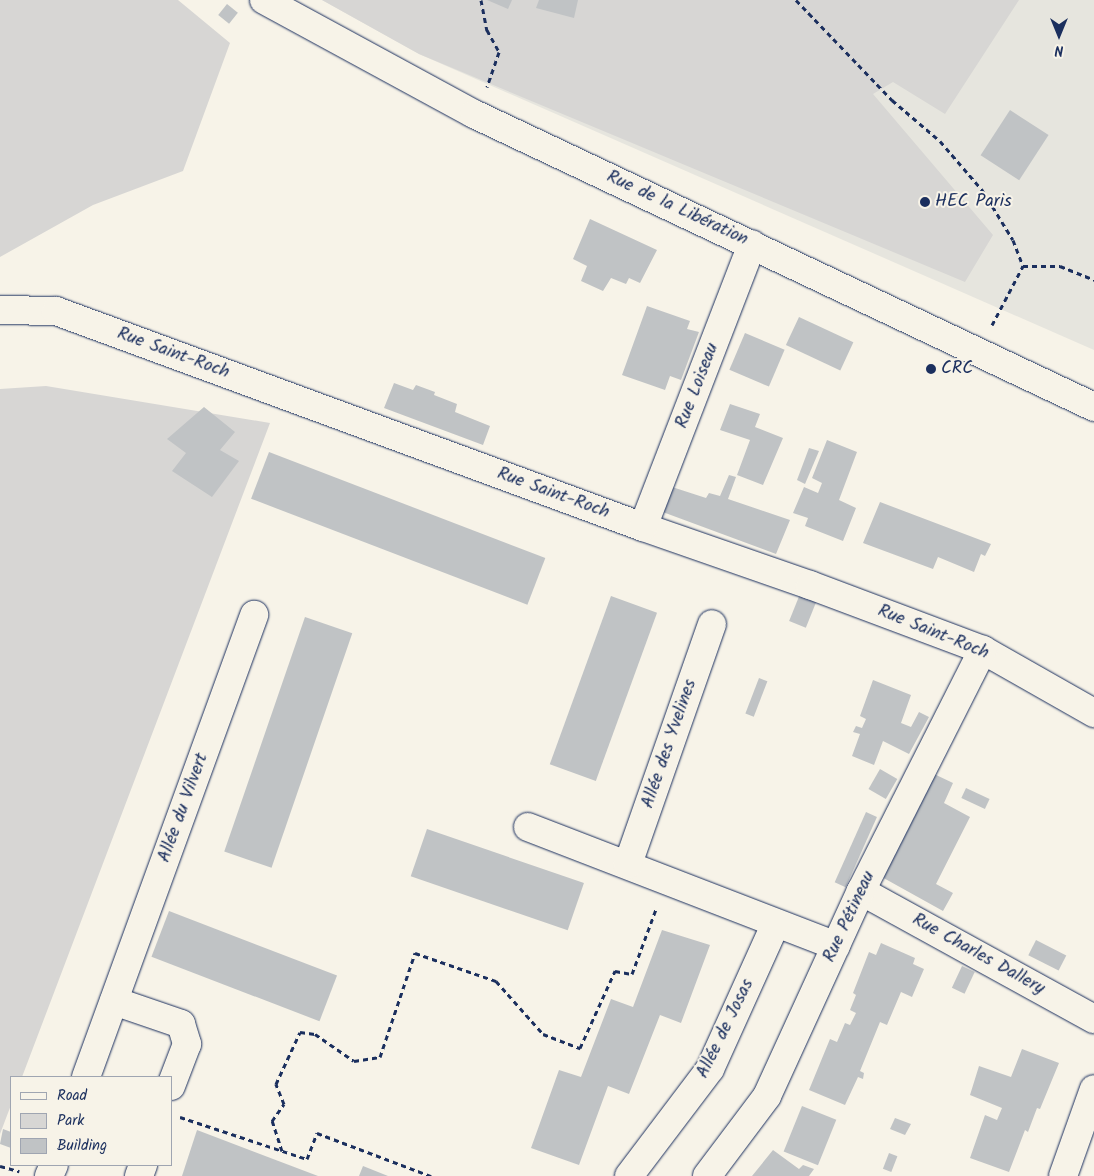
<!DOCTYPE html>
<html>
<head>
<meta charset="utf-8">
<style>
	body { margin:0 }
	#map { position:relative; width:1094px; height:1176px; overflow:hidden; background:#f7f3e8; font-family:Kalam,sans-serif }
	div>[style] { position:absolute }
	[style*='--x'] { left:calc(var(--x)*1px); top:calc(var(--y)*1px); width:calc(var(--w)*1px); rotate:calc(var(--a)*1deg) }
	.built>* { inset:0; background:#e6e5de }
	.green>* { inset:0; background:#d7d6d4 }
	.building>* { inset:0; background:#c0c3c5; transform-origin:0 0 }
	.path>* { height:3px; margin-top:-1.5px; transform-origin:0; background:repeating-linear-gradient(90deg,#1b2f5e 0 5px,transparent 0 9px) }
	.roads { filter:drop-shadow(0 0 1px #1b2f5e) drop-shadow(0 0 1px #1b2f5e) }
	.minor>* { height:28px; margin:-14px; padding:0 14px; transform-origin:14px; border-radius:14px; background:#f7f3e8 }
	.secondary>* { height:28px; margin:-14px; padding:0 14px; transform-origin:14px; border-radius:14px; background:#f7f3e8 }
	.dots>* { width:14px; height:14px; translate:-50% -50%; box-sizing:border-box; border:2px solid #f7f3e8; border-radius:50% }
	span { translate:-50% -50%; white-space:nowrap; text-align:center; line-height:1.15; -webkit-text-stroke:4px #f7f3e8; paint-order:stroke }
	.poi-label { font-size:18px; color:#1b2f5e }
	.left { translate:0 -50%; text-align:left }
	.street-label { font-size:18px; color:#1b2f5e }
	.legend { position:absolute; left:10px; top:1076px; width:162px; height:90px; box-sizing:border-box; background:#f7f3e8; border:1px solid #9fa5b1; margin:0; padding:6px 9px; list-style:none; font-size:15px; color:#1b2f5e }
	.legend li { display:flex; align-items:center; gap:10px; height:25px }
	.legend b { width:25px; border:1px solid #9fa5b1 }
	.north { position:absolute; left:1034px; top:10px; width:50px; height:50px; -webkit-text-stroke:4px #f7f3e8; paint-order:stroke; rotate:180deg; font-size:14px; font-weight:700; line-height:20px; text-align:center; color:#1b2f5e }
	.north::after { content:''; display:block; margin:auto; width:18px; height:22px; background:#1b2f5e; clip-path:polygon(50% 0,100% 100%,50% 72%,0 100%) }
</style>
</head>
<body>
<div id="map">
	<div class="built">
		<i style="clip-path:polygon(322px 0,1094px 0,1094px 350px,419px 54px)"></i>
	</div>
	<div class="green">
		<i style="clip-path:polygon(0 0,178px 0,230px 43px,183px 171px,93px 205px,0 257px)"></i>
		<i style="clip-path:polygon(322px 0,1019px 0,945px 114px,893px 82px,873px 94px,993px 235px,965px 282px,419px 54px)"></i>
		<i style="clip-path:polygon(46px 386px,270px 423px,22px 1077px,11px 1077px,11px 1105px,0 1134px,0 389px)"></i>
	</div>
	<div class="building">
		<i style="clip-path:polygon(487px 0,512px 0,508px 9px)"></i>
		<i style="clip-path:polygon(539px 0,578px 0,574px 18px,536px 8px)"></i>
		<i style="left:227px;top:4px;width:14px;height:14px;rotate:39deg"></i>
		<i style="left:1010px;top:110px;width:46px;height:54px;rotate:33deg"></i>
		<i style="clip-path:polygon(590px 219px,657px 250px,640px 283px,629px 278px,626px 284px,611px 278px,603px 291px,581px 281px,587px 266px,573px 259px)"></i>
		<i style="clip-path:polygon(647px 306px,690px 321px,687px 329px,699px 332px,681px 380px,670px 376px,665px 390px,622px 375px)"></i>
		<i style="left:799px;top:317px;width:60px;height:31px;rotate:25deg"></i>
		<i style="left:745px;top:333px;width:43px;height:40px;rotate:23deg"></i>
		<i style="clip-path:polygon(394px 383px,413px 390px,416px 385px,435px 392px,434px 395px,457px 404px,455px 412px,490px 426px,483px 445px,384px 408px)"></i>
		<i style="clip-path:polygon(730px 404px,760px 414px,755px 427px,783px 438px,763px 485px,737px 475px,750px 440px,720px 430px)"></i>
		<i style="clip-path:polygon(204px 407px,235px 432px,220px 450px,239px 461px,212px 497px,172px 471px,186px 453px,167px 439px)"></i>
		<i style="clip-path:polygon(827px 440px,857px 452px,839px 500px,856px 508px,843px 541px,805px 526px,808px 518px,793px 513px,804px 487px,818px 493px,822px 483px,812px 478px)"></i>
		<i style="clip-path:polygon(809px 448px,819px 451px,805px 484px,797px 480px)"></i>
		<i style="left:269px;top:452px;width:296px;height:50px;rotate:21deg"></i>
		<i style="clip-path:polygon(729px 475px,736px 477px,728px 499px,790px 520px,776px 554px,660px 511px,669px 486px,706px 498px,709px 493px,720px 496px)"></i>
		<i style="clip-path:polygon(880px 502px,991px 544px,985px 556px,981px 554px,974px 572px,938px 557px,933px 569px,863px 543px)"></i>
		<i style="left:800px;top:594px;width:18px;height:29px;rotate:22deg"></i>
		<i style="left:611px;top:596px;width:49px;height:179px;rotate:20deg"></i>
		<i style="left:305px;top:617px;width:50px;height:248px;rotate:19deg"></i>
		<i style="left:759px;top:678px;width:9px;height:38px;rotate:21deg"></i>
		<i style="clip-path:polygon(873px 680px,911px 695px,901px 723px,911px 727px,919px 712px,929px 717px,909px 754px,883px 741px,874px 765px,852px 756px,860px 734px,853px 732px,856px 726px,862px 728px,866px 719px,860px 716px)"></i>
		<i style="left:880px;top:769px;width:20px;height:23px;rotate:30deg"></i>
		<i style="clip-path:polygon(932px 773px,953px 783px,944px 803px,970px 817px,936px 884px,953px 893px,943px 911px,880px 876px)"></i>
		<i style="left:966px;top:788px;width:26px;height:11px;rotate:25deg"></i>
		<i style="left:866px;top:812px;width:12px;height:77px;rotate:24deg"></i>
		<i style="left:427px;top:829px;width:166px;height:50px;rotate:19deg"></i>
		<i style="left:169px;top:911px;width:180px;height:49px;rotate:21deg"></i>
		<i style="clip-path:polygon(662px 930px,710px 945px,681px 1023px,660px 1015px,629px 1094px,608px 1086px,579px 1165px,531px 1148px,559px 1070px,581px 1077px,611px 999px,633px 1007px)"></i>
		<i style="left:1036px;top:940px;width:34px;height:17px;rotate:27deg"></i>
		<i style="clip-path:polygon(881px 943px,915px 958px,913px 964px,924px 969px,912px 997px,901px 992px,887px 1025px,880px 1022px,860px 1071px,864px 1073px,863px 1079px,858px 1077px,845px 1105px,809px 1090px,830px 1039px,837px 1042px,845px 1023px,850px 1025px,856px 1013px,850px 1010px,856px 995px,853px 993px,869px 952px,876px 955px)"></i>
		<i style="left:962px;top:966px;width:14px;height:24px;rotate:25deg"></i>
		<i style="clip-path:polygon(1022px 1049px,1059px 1063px,1040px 1109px,1037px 1108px,1028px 1132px,1025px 1130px,1009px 1172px,970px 1158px,985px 1115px,997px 1120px,1002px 1108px,970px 1095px,979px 1066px,1011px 1077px)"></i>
		<i style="left:802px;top:1106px;width:37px;height:49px;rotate:22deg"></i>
		<i style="clip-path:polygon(895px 1118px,911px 1124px,905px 1135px,890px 1129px)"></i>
		<i style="clip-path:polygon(3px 1129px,11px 1132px,11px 1148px,0 1144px)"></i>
		<i style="clip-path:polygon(197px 1130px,318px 1176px,182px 1176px)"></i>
		<i style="clip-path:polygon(773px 1150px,799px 1169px,803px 1165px,814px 1169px,809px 1176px,752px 1176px)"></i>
		<i style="left:889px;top:1153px;width:9px;height:17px;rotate:21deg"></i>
		<i style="clip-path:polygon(363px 1166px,388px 1176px,359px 1176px)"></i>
	</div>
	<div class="path">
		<i style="--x:481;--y:0;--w:31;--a:79"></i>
		<i style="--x:487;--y:30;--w:25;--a:61"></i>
		<i style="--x:499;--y:52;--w:37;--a:109"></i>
		<i style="--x:796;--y:0;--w:139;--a:46.2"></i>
		<i style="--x:892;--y:100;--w:63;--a:40.5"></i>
		<i style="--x:940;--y:141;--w:66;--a:49.3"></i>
		<i style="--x:983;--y:191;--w:57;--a:58.5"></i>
		<i style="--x:1013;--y:240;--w:28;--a:69"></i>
		<i style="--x:992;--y:325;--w:67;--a:-62.3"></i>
		<i style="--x:1023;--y:266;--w:37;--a:0"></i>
		<i style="--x:1060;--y:266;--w:37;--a:22"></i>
		<i style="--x:180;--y:1117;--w:134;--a:18.3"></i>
		<i style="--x:307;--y:1159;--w:28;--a:-69"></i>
		<i style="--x:317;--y:1133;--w:122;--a:20.7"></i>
		<i style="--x:282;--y:1151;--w:32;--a:-108"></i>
		<i style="--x:272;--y:1121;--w:21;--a:-55"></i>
		<i style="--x:284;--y:1104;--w:22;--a:-112"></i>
		<i style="--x:276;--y:1084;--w:57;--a:-65.2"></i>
		<i style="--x:300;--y:1032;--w:15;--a:8"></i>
		<i style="--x:315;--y:1034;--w:47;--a:34.7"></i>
		<i style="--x:354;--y:1061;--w:26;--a:-9"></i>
		<i style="--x:380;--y:1057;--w:110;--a:-71.4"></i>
		<i style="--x:415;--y:953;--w:86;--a:19.1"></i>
		<i style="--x:496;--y:981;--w:71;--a:48.4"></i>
		<i style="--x:543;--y:1034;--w:40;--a:21"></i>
		<i style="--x:580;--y:1048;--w:85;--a:-65.6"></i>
		<i style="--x:615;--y:971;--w:17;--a:10"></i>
		<i style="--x:632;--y:974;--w:69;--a:-69.7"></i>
		<i style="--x:0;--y:1166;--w:20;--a:15"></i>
	</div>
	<div class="roads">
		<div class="minor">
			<i style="--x:0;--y:310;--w:56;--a:1"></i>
			<i style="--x:56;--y:311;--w:625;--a:20.2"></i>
			<i style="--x:643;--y:527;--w:177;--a:19.2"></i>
			<i style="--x:810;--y:585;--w:185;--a:20.6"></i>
			<i style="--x:983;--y:650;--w:128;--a:29.6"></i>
			<i style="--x:643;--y:527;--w:303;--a:-68.9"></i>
			<i style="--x:528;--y:827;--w:330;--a:21.1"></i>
			<i style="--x:628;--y:864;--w:254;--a:-70.7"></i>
			<i style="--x:861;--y:891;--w:266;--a:28.8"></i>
			<i style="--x:114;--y:1001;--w:71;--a:18.9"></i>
			<i style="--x:181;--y:1024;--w:21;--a:73"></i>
			<i style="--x:187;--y:1044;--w:45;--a:110.9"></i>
			<i style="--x:86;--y:1077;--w:492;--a:-70"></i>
			<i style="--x:49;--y:1176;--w:12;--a:-66"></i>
			<i style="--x:139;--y:1176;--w:12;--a:-70"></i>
			<i style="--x:629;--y:1176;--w:134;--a:-52.9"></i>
			<i style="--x:710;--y:1069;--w:160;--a:-65.7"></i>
			<i style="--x:707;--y:1176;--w:100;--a:-53.1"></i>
			<i style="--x:767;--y:1096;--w:226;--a:-65.4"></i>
			<i style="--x:861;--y:891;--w:270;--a:-63.2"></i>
			<i style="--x:1063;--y:1176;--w:92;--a:-70.4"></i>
		</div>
		<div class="secondary">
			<i style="--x:264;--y:0;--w:239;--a:28.5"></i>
			<i style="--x:474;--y:114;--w:686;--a:25.29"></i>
		</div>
	</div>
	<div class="dots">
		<i style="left:925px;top:202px;background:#1b2f5e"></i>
		<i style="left:931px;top:369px;background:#1b2f5e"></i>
	</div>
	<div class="poi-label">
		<span class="left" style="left:935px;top:202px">HEC Paris</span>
		<span class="left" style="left:941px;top:369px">CRC</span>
	</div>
	<div class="street-label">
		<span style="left:677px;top:209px;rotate:25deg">Rue de la Libération</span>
		<span style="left:173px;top:354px;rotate:20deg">Rue Saint-Roch</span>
		<span style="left:698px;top:386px;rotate:-69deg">Rue Loiseau</span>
		<span style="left:553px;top:494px;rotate:20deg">Rue Saint-Roch</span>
		<span style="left:933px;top:633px;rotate:22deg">Rue Saint-Roch</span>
		<span style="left:670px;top:744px;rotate:-71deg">Allée des Yvelines</span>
		<span style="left:184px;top:808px;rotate:-70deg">Allée du Vilvert</span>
		<span style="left:850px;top:917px;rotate:-65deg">Rue Pétineau</span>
		<span style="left:978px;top:955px;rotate:29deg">Rue Charles Dallery</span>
		<span style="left:726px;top:1029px;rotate:-64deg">Allée de Josas</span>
	</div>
	<ul class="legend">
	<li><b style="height:6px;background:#f7f3e8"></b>Road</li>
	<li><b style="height:14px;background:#d7d6d4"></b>Park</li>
	<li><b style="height:14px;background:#c0c3c5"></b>Building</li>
	</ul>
	<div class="north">N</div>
</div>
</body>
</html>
